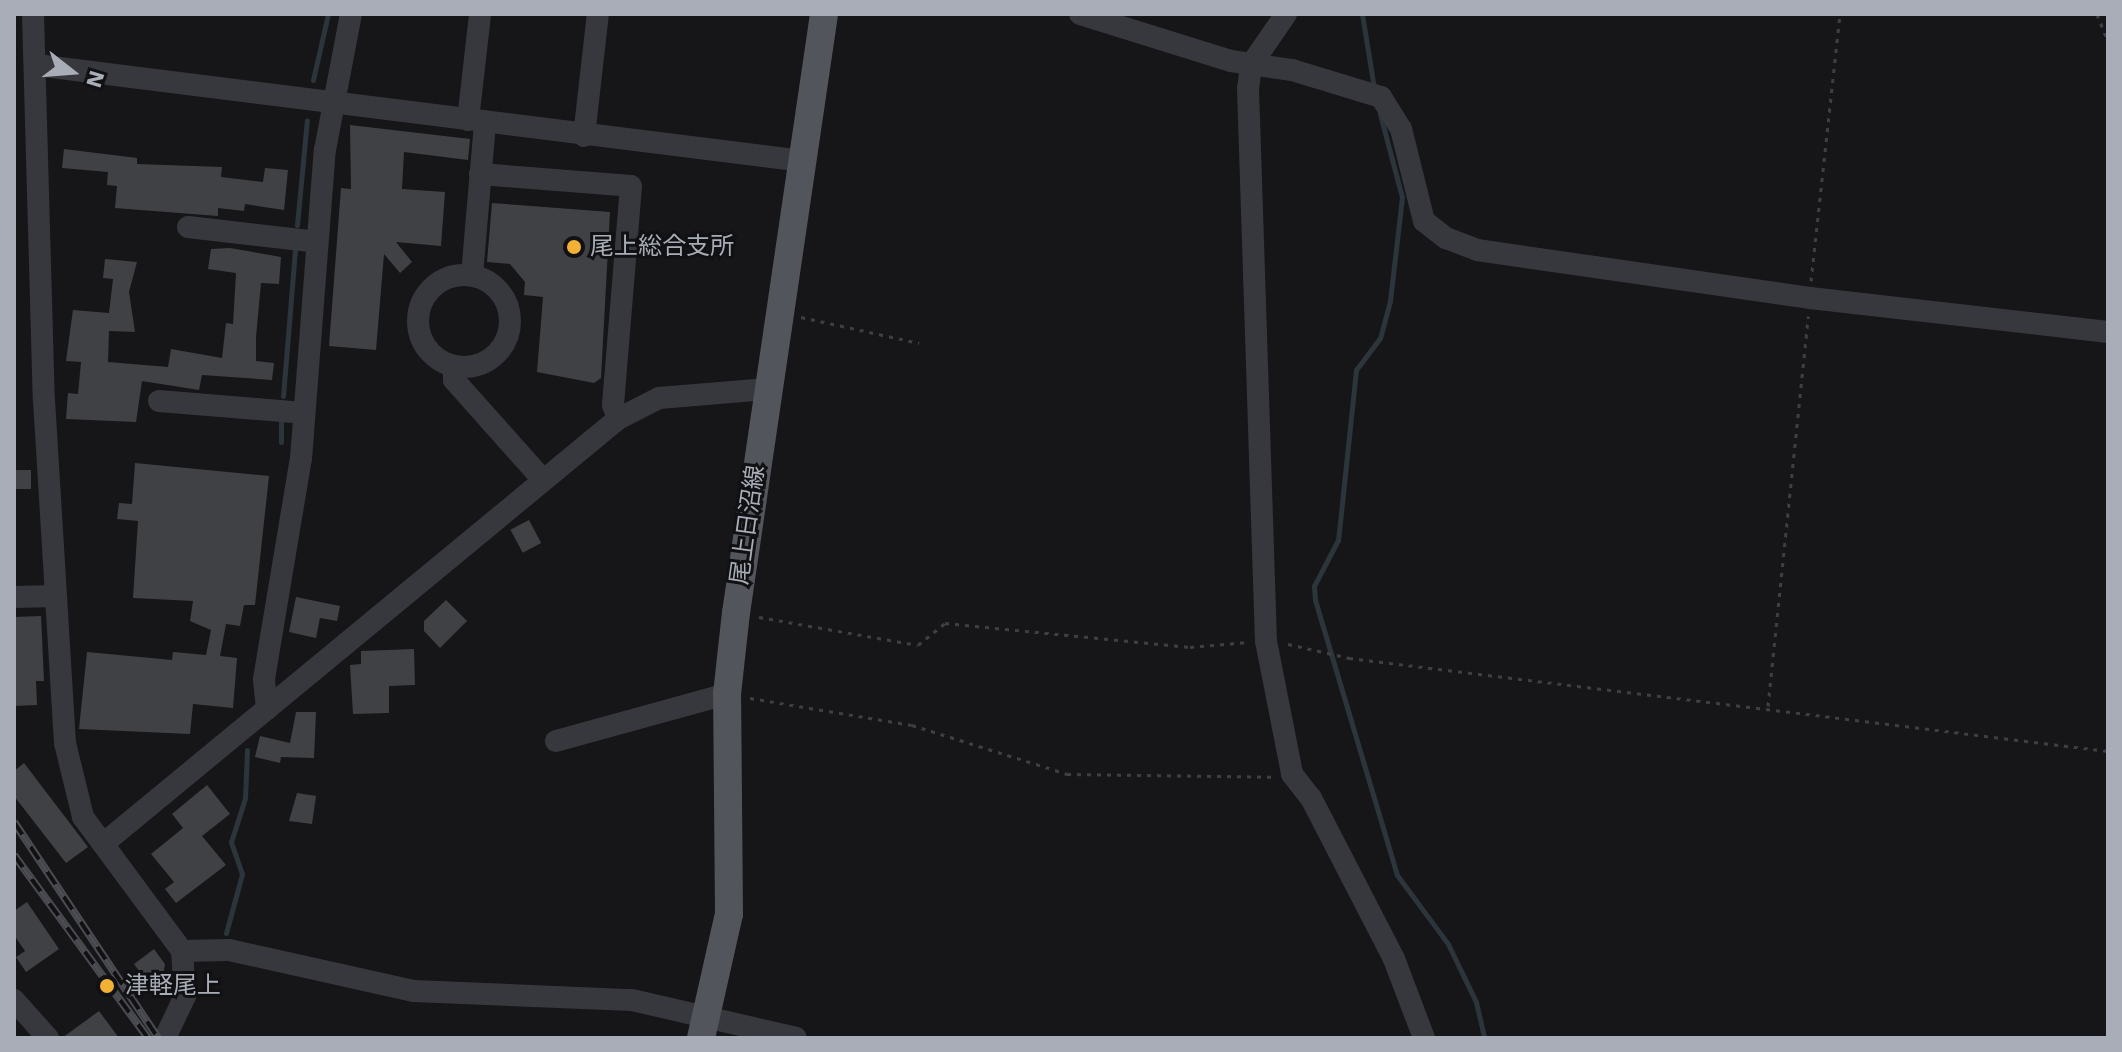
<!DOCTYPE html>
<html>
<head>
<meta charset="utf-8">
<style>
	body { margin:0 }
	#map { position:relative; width:2122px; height:1052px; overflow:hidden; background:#161618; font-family:"Work Sans","Noto Sans JP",sans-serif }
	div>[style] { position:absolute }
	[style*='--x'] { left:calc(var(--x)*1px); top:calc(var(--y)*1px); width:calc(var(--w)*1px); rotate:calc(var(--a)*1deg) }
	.stream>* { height:5px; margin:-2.5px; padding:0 2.5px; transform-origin:2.5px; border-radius:2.5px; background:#2c353c }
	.building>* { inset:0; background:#404145; transform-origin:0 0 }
	.path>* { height:3px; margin-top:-1.5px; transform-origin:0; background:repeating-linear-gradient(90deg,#3d3f44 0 4px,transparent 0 10px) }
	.minor>* { height:22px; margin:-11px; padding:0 11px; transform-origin:11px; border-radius:11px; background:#37383d }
	.minor>.ring { margin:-11px; padding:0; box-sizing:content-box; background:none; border:22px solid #37383d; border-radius:50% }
	.major>* { height:28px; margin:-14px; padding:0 14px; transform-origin:14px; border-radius:14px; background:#53555c }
	.rail>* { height:8px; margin-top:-4px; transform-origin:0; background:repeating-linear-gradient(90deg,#111113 0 15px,#4a4c52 0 30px); box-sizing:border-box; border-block:2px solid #4a4c52 }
	.dots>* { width:22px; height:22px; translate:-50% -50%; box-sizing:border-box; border:4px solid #111113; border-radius:50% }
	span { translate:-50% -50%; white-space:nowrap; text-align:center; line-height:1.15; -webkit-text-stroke:6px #111113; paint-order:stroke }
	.poi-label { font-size:24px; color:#a8adb8 }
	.left { translate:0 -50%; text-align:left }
	.street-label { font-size:24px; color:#a8adb8 }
	.frame { position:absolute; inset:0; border:16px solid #a8adb8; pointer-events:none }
	.north { position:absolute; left:32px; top:32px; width:80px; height:80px; -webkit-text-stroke:6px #111113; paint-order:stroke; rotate:107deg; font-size:22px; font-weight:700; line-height:32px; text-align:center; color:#a8adb8 }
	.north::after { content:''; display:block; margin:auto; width:28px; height:36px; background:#a8adb8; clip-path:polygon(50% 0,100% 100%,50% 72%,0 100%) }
</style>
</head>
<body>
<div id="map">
	<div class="stream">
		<i style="--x:1362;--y:14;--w:75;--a:80.8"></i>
		<i style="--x:313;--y:80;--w:68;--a:-77.2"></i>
		<i style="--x:1380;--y:114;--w:86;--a:75.2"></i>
		<i style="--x:1402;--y:197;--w:105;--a:96.6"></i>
		<i style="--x:1390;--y:301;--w:38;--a:105"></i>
		<i style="--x:1380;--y:338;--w:40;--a:127"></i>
		<i style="--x:1356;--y:370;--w:171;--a:96"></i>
		<i style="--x:1338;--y:540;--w:52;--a:117.6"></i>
		<i style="--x:1314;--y:586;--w:14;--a:86"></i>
		<i style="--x:1315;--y:600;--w:287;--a:73.4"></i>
		<i style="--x:1397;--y:875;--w:86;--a:53.5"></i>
		<i style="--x:1448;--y:944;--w:64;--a:64.2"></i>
		<i style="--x:1476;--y:1002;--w:37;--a:77"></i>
		<i style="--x:297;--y:225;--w:105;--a:-84.6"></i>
		<i style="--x:283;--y:396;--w:147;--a:-85.3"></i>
		<i style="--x:281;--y:423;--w:19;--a:90"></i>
		<i style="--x:226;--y:933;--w:61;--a:-74.8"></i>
		<i style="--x:242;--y:874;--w:34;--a:-109"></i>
		<i style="--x:231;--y:842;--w:46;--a:-72.3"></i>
		<i style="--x:245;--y:798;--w:48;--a:-87.6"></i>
	</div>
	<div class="building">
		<i style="clip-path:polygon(350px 125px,470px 139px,468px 160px,404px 152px,402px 189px,445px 192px,441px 246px,396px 242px,412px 262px,400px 273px,384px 254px,376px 350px,329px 346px,341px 188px,351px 189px)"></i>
		<i style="clip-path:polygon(64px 149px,137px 158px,137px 164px,222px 167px,221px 177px,263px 182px,265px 168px,288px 170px,284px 210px,245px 204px,244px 211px,218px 208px,218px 216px,115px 208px,117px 186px,107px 185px,108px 172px,62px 168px)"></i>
		<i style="clip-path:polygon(492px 203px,610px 212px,601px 378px,594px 383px,537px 372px,543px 297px,524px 295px,525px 282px,510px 264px,487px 262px)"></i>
		<i style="clip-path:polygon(230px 248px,281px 257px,279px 284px,261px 283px,256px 337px,256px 361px,274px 363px,272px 380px,202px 375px,199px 390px,142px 381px,136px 422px,66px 419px,68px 393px,78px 394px,81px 362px,66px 361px,73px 310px,109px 313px,113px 279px,103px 278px,105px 259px,137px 262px,129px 292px,135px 332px,109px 331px,108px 362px,168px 367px,171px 349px,222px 358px,226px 323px,233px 324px,236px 273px,208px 269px,211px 249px)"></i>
		<i style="clip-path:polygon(135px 463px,269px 476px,255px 605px,244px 605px,240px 626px,226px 624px,220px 656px,237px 658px,233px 708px,193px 704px,190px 734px,79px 729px,87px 652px,172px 660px,173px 652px,206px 655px,211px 630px,190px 621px,193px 601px,133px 598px,138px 521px,117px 519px,119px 503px,132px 504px)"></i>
		<i style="left:31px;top:470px;width:19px;height:17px;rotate:90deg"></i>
		<i style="left:529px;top:520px;width:26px;height:21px;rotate:62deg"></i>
		<i style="clip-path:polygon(296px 597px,340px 606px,337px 621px,320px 618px,316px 638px,289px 632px)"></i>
		<i style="clip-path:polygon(446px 600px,467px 621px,440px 648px,424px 631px,424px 621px)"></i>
		<i style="clip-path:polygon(41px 616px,44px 681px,36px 681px,37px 705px,14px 706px,14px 617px)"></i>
		<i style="clip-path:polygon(414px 649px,415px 685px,389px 686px,389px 713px,353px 714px,350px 665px,361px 664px,361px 651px)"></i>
		<i style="clip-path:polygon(296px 712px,316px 712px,314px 758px,281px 757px,280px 763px,255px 757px,260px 736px,290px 743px)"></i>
		<i style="clip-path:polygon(24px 763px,88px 847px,66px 863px,14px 796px,14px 771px)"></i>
		<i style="clip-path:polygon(207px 785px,230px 814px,202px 836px,226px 865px,176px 903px,165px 889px,174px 882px,151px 854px,183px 828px,172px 814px)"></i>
		<i style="clip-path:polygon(297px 793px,316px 796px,312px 824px,289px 821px)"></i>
		<i style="clip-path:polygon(27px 902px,59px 949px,26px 972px,16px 957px,25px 951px,14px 935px,14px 911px)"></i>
		<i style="clip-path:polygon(154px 949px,165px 964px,159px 998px,134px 964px)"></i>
		<i style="clip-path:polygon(99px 1011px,119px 1038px,62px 1038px)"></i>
	</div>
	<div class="path">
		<i style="--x:2097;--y:14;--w:29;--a:68"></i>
		<i style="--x:1811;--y:281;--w:269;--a:-83.8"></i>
		<i style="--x:801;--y:317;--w:121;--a:12.4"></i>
		<i style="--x:759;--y:617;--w:161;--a:10"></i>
		<i style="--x:918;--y:645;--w:35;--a:-39"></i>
		<i style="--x:945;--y:623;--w:246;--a:5.6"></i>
		<i style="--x:1190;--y:647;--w:58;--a:-4.9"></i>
		<i style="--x:1288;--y:644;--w:63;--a:12.9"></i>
		<i style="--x:1349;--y:658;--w:765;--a:6.99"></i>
		<i style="--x:750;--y:698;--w:164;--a:9.5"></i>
		<i style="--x:912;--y:725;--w:163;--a:17.5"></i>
		<i style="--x:1067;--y:774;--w:205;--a:0.8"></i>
		<i style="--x:1768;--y:706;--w:392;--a:-84.1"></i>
	</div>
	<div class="minor">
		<i style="--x:33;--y:14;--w:386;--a:88.4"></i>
		<i style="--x:44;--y:400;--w:344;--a:86.5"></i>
		<i style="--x:65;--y:743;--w:76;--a:76.3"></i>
		<i style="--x:83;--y:817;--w:167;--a:53.5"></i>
		<i style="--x:182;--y:951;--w:45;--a:86.2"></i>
		<i style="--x:185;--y:996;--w:47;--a:115.5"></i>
		<i style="--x:1080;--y:14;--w:158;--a:17.3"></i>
		<i style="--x:1231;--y:61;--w:62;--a:8.4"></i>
		<i style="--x:1292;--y:70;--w:93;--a:16.9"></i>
		<i style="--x:1381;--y:97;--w:38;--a:58"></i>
		<i style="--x:1401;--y:129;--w:95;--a:76"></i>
		<i style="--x:1424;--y:221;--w:28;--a:38"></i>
		<i style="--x:1446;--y:238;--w:33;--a:21"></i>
		<i style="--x:1477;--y:250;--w:336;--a:8.2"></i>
		<i style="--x:1810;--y:298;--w:300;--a:6.5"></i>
		<i style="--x:1286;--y:14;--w:62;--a:124.5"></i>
		<i style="--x:1251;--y:65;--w:23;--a:97"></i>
		<i style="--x:1248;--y:88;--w:553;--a:88.14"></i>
		<i style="--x:1266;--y:641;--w:136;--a:78.9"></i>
		<i style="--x:1292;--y:774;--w:31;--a:52"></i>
		<i style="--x:1311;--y:798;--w:181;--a:62.7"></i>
		<i style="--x:1394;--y:959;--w:85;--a:69.2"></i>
		<i style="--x:36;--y:65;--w:772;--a:7.14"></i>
		<i style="--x:468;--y:120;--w:107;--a:-83.5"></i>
		<i style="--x:584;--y:136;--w:123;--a:-83.5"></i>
		<i style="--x:480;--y:174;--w:151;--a:4.5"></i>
		<i style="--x:631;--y:186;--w:220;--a:94.7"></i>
		<i style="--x:613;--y:405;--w:15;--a:70"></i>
		<i style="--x:188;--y:227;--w:130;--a:6.6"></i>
		<i class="ring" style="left:418px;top:275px;width:70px;height:70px"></i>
		<i style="--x:472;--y:275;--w:154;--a:-85.1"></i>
		<i style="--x:454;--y:366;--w:14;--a:90"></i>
		<i style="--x:454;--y:380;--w:134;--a:48.3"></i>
		<i style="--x:159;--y:401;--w:145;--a:4.7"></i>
		<i style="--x:14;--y:597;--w:41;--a:-1.4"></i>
		<i style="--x:267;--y:709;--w:30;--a:-96"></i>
		<i style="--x:264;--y:679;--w:223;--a:-80.5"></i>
		<i style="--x:301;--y:459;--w:310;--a:-85.6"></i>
		<i style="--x:325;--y:150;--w:138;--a:-79.2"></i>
		<i style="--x:556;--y:741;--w:177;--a:-15.4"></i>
		<i style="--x:103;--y:844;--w:668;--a:-39.53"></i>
		<i style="--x:618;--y:419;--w:46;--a:-27.1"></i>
		<i style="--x:659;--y:398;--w:107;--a:-4.8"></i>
		<i style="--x:182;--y:951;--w:47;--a:-1.2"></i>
		<i style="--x:229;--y:950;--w:189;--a:12.5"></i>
		<i style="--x:414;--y:991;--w:218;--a:2.4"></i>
		<i style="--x:632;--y:1000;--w:168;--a:13"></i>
		<i style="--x:14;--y:1000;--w:51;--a:48.2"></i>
	</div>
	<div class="major">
		<i style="--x:701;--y:1038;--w:127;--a:-77.3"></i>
		<i style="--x:729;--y:914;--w:220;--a:-90.5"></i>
		<i style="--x:727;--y:694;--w:81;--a:-83.7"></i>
		<i style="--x:736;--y:613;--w:605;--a:-81.64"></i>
	</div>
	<div class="rail">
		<i style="--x:14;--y:822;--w:260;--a:56.3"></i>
		<i style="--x:14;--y:855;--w:227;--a:53.8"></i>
	</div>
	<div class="dots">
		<i style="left:574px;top:247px;background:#f2b134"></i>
		<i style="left:107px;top:986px;background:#f2b134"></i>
	</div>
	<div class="poi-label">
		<span class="left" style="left:590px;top:247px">尾上総合支所</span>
		<span class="left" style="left:125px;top:986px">津軽尾上</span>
	</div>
	<div class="street-label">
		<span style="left:748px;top:525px;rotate:-82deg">尾上日沼線</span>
	</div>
	<div class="frame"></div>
	<div class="north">N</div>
</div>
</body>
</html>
